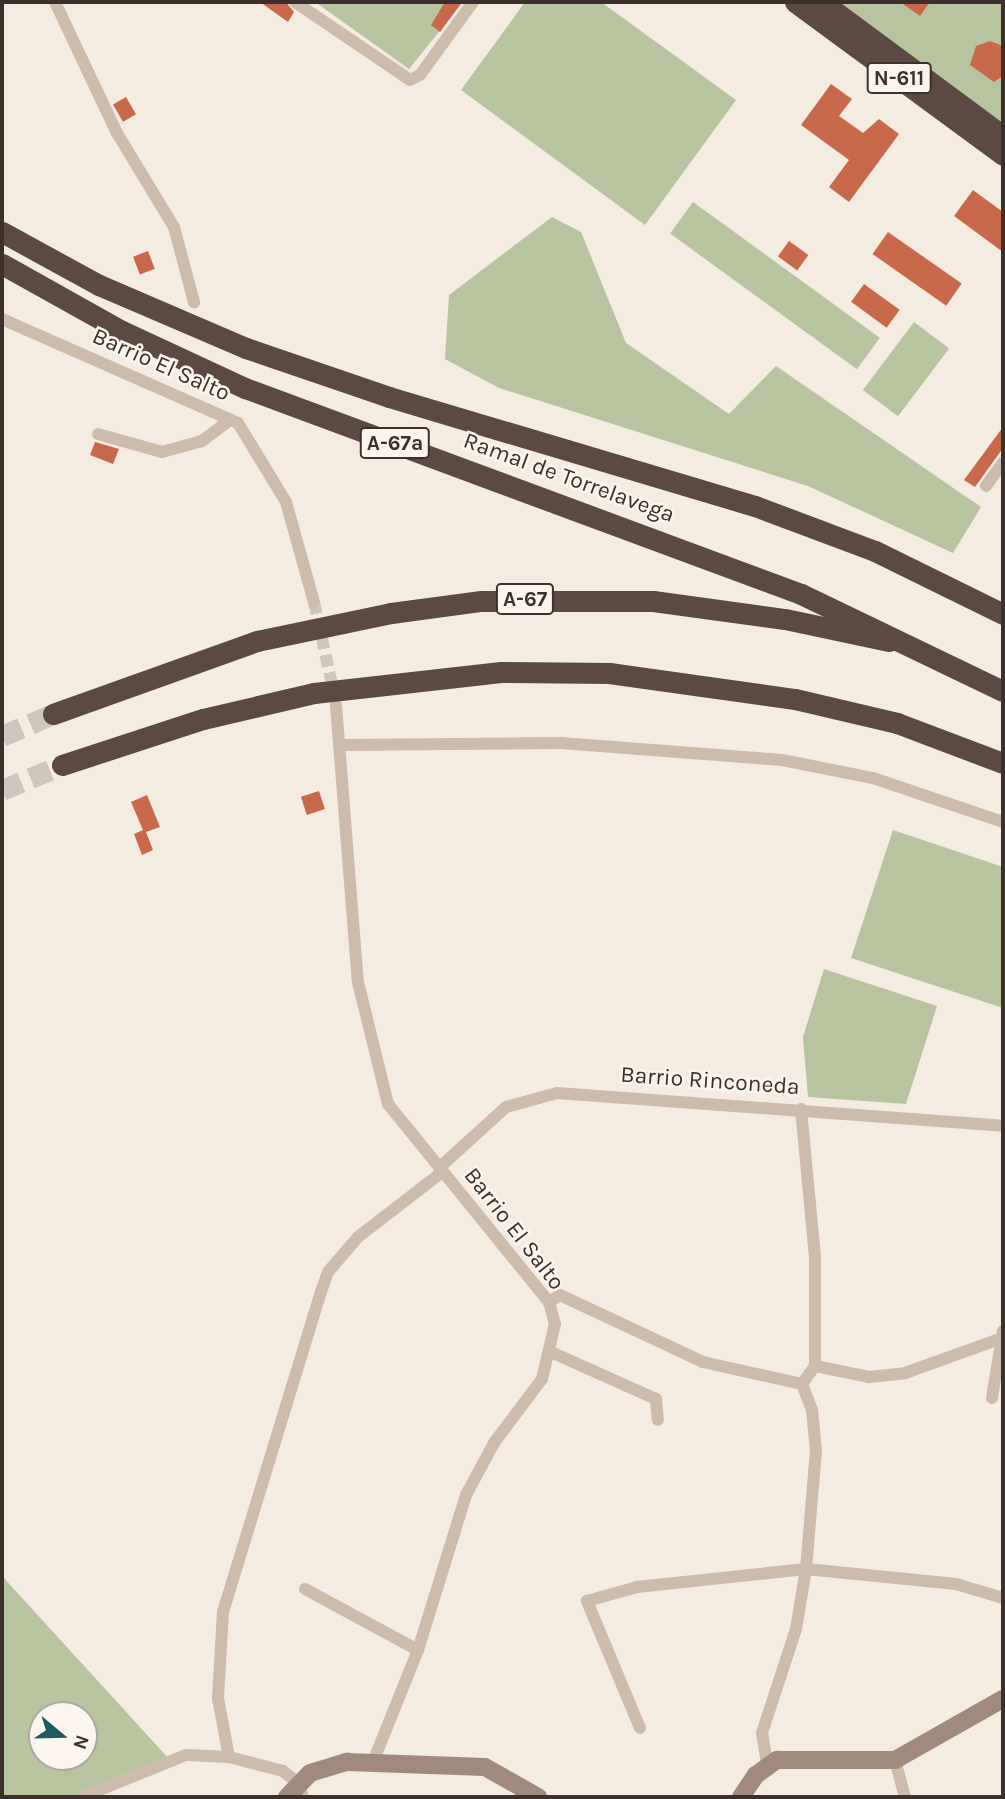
<!DOCTYPE html>
<html>
<head>
<meta charset="utf-8">
<style>
	body { margin:0 }
	#map { position:relative; width:1005px; height:1799px; overflow:hidden; background:#f4ebe1; font-family:Karla,sans-serif }
	div>[style] { position:absolute }
	[style*='--x'] { left:calc(var(--x)*1px); top:calc(var(--y)*1px); width:calc(var(--w)*1px); rotate:calc(var(--a)*1deg) }
	.green>* { inset:0; background:#b8c4a0; transform-origin:0 0 }
	.building>* { inset:0; background:#c8694b; transform-origin:0 0 }
	.street-tunnel>* { height:12px; margin-top:-6px; transform-origin:0; background:repeating-linear-gradient(90deg,#cfc6bd 0 12px,transparent 0 18px) }
	.highway-tunnel>* { height:21px; margin-top:-10.5px; transform-origin:0; background:repeating-linear-gradient(90deg,#cfc6bd 0 21px,transparent 0 31px) }
	.street>* { height:12px; margin:-6px; padding:0 6px; transform-origin:6px; border-radius:6px; background:#cdbbac }
	.secondary>* { height:18px; margin:-9px; padding:0 9px; transform-origin:9px; border-radius:9px; background:#a18a7d }
	.highway>* { height:21px; margin:-10.5px; padding:0 10.5px; transform-origin:10.5px; border-radius:10.5px; background:#5c4a42 }
	.highway-bridge>* { height:21px; margin:-10.5px; padding:0 10.5px; transform-origin:10.5px; border-radius:10.5px; background:#5c4a42 }
	span { translate:-50% -50%; white-space:nowrap; text-align:center; line-height:1.15; -webkit-text-stroke:5px #fbf5ee; paint-order:stroke }
	.shield-label span { padding:2px 5px; background:#fbf5ee; border:2px solid; border-radius:5px; -webkit-text-stroke-width:0 }
	.shield-label { font-size:21px; color:#3b302b; font-weight:700 }
	.street-label { font-size:23px; color:#3b302b }
	.frame { position:absolute; inset:0; border:4px solid #3b302b; pointer-events:none }
	.north { position:absolute; left:28px; top:1701px; width:70px; height:70px; box-sizing:border-box; background:#fbf5ee; border:2px solid #aea6a0; border-radius:50%; rotate:109deg; font-size:19px; font-weight:700; line-height:28px; text-align:center; color:#3b302b }
	.north::after { content:''; display:block; margin:auto; width:24px; height:32px; background:#1f5a5e; clip-path:polygon(50% 0,100% 100%,50% 72%,0 100%) }
</style>
</head>
<body>
<div id="map">
	<div class="green">
		<i style="clip-path:polygon(315px 2px,463px 2px,409px 69px)"></i>
		<i style="clip-path:polygon(525px 2px,601px 2px,736px 100px,645px 225px,461px 90px)"></i>
		<i style="clip-path:polygon(837px 2px,1003px 2px,1003px 123px)"></i>
		<i style="left:693px;top:202px;width:231px;height:39px;rotate:36deg"></i>
		<i style="clip-path:polygon(552px 217px,581px 232px,626px 343px,729px 414px,776px 366px,981px 507px,953px 553px,808px 486px,499px 388px,445px 359px,449px 295px)"></i>
		<i style="left:914px;top:322px;width:44px;height:85px;rotate:37deg"></i>
		<i style="clip-path:polygon(893px 830px,1003px 867px,1003px 1008px,851px 958px)"></i>
		<i style="clip-path:polygon(824px 969px,937px 1006px,906px 1104px,808px 1097px,803px 1037px)"></i>
		<i style="clip-path:polygon(evenodd,2px 1576px,170px 1760px,70px 1797px,2px 1797px,2px 1576px,42px 1715px,84px 1715px,84px 1757px,42px 1757px,42px 1715px)"></i>
	</div>
	<div class="building">
		<i style="clip-path:polygon(260px 2px,286px 2px,294px 12px,288px 22px)"></i>
		<i style="clip-path:polygon(445px 2px,462px 2px,440px 32px,431px 25px)"></i>
		<i style="clip-path:polygon(900px 2px,930px 2px,920px 16px)"></i>
		<i style="clip-path:polygon(990px 41px,1003px 46px,1003px 76px,994px 82px,970px 65px,976px 46px)"></i>
		<i style="clip-path:polygon(831px 84px,852px 99px,839px 116px,863px 133px,879px 119px,899px 134px,849px 202px,829px 187px,849px 160px,801px 125px)"></i>
		<i style="left:126px;top:97px;width:20px;height:15px;rotate:60deg"></i>
		<i style="clip-path:polygon(973px 190px,1003px 212px,1003px 252px,954px 216px)"></i>
		<i style="left:888px;top:232px;width:90px;height:27px;rotate:35deg"></i>
		<i style="left:789px;top:241px;width:24px;height:19px;rotate:36deg"></i>
		<i style="left:148px;top:251px;width:19px;height:16px;rotate:69deg"></i>
		<i style="left:864px;top:284px;width:44px;height:22px;rotate:36deg"></i>
		<i style="clip-path:polygon(1003px 427px,1003px 448px,975px 487px,964px 480px)"></i>
		<i style="clip-path:polygon(95px 442px,119px 449px,113px 464px,90px 455px)"></i>
		<i style="left:319px;top:791px;width:19px;height:19px;rotate:72deg"></i>
		<i style="clip-path:polygon(147px 795px,160px 827px,146px 832px,153px 850px,142px 855px,134px 834px,143px 830px,131px 802px)"></i>
	</div>
	<div class="street-tunnel">
		<i style="--x:314;--y:602;--w:94;--a:77.7"></i>
	</div>
	<div class="highway-tunnel">
		<i style="--x:2;--y:736;--w:56;--a:-23.3"></i>
		<i style="--x:2;--y:790;--w:65;--a:-22.6"></i>
	</div>
	<div class="street">
		<i style="--x:55;--y:2;--w:145;--a:64.7"></i>
		<i style="--x:117;--y:133;--w:110;--a:58.8"></i>
		<i style="--x:174;--y:227;--w:78;--a:75.1"></i>
		<i style="--x:295;--y:2;--w:139;--a:34.1"></i>
		<i style="--x:410;--y:80;--w:11;--a:-27"></i>
		<i style="--x:420;--y:75;--w:90;--a:-54"></i>
		<i style="--x:2;--y:319;--w:258;--a:23.8"></i>
		<i style="--x:238;--y:423;--w:92;--a:58.7"></i>
		<i style="--x:286;--y:502;--w:104;--a:74.4"></i>
		<i style="--x:98;--y:434;--w:66;--a:15.7"></i>
		<i style="--x:162;--y:452;--w:41;--a:-15.4"></i>
		<i style="--x:202;--y:441;--w:36;--a:-37"></i>
		<i style="--x:986;--y:486;--w:29;--a:-54"></i>
		<i style="--x:336;--y:705;--w:278;--a:85.5"></i>
		<i style="--x:358;--y:982;--w:126;--a:76.2"></i>
		<i style="--x:388;--y:1104;--w:255;--a:50.9"></i>
		<i style="--x:549;--y:1302;--w:23;--a:75"></i>
		<i style="--x:555;--y:1324;--w:57;--a:103.3"></i>
		<i style="--x:542;--y:1379;--w:80;--a:126.9"></i>
		<i style="--x:494;--y:1443;--w:59;--a:118.3"></i>
		<i style="--x:466;--y:1495;--w:162;--a:107.2"></i>
		<i style="--x:418;--y:1650;--w:121;--a:111.9"></i>
		<i style="--x:342;--y:745;--w:219;--a:-0.5"></i>
		<i style="--x:561;--y:743;--w:222;--a:4.4"></i>
		<i style="--x:782;--y:760;--w:93;--a:11.2"></i>
		<i style="--x:873;--y:778;--w:137;--a:18.7"></i>
		<i style="--x:801;--y:1109;--w:148;--a:84.6"></i>
		<i style="--x:815;--y:1256;--w:110;--a:90"></i>
		<i style="--x:815;--y:1366;--w:22;--a:126"></i>
		<i style="--x:439;--y:1168;--w:91;--a:-42.3"></i>
		<i style="--x:506;--y:1107;--w:53;--a:-15.4"></i>
		<i style="--x:557;--y:1093;--w:447;--a:4.2"></i>
		<i style="--x:549;--y:1302;--w:13;--a:-32"></i>
		<i style="--x:560;--y:1295;--w:158;--a:25.1"></i>
		<i style="--x:703;--y:1362;--w:101;--a:12.5"></i>
		<i style="--x:551;--y:1352;--w:115;--a:24.1"></i>
		<i style="--x:656;--y:1399;--w:21;--a:85"></i>
		<i style="--x:815;--y:1366;--w:55;--a:11.5"></i>
		<i style="--x:869;--y:1377;--w:36;--a:-6"></i>
		<i style="--x:905;--y:1373;--w:103;--a:-19.8"></i>
		<i style="--x:992;--y:1398;--w:68;--a:-80.7"></i>
		<i style="--x:305;--y:1589;--w:128;--a:28.4"></i>
		<i style="--x:640;--y:1728;--w:138;--a:-112.7"></i>
		<i style="--x:587;--y:1601;--w:52;--a:-15.6"></i>
		<i style="--x:637;--y:1587;--w:170;--a:-6.1"></i>
		<i style="--x:806;--y:1569;--w:151;--a:5.7"></i>
		<i style="--x:956;--y:1584;--w:49;--a:16.6"></i>
		<i style="--x:229;--y:1757;--w:60;--a:-100.6"></i>
		<i style="--x:218;--y:1698;--w:86;--a:-86.7"></i>
		<i style="--x:223;--y:1612;--w:335;--a:-73"></i>
		<i style="--x:321;--y:1292;--w:21;--a:-71"></i>
		<i style="--x:328;--y:1272;--w:46;--a:-49.4"></i>
		<i style="--x:358;--y:1237;--w:106;--a:-37.7"></i>
		<i style="--x:895;--y:1760;--w:38;--a:75"></i>
		<i style="--x:767;--y:1764;--w:31;--a:-99"></i>
		<i style="--x:762;--y:1733;--w:109;--a:-71.9"></i>
		<i style="--x:796;--y:1629;--w:61;--a:-80.5"></i>
		<i style="--x:806;--y:1569;--w:118;--a:-85.2"></i>
		<i style="--x:816;--y:1451;--w:41;--a:-95.6"></i>
		<i style="--x:812;--y:1410;--w:28;--a:-111"></i>
		<i style="--x:82;--y:1797;--w:112;--a:-22"></i>
		<i style="--x:186;--y:1755;--w:43;--a:2.7"></i>
		<i style="--x:229;--y:1757;--w:56;--a:14.5"></i>
		<i style="--x:283;--y:1771;--w:19;--a:39"></i>
		<i style="--x:298;--y:1783;--w:15;--a:70"></i>
	</div>
	<div class="secondary">
		<i style="--x:287;--y:1797;--w:33;--a:-46"></i>
		<i style="--x:310;--y:1773;--w:39;--a:-17"></i>
		<i style="--x:347;--y:1762;--w:138;--a:2.1"></i>
		<i style="--x:485;--y:1767;--w:61;--a:29.5"></i>
		<i style="--x:741;--y:1797;--w:27;--a:-56"></i>
		<i style="--x:756;--y:1775;--w:26;--a:-36"></i>
		<i style="--x:777;--y:1760;--w:118;--a:0"></i>
		<i style="--x:895;--y:1760;--w:124;--a:-29.5"></i>
	</div>
	<div class="highway">
		<i style="--x:795;--y:2;--w:258;--a:36.3"></i>
		<i style="--x:822;--y:2;--w:225;--a:36.5"></i>
		<i style="--x:2;--y:232;--w:111;--a:28.7"></i>
		<i style="--x:99;--y:285;--w:160;--a:23.2"></i>
		<i style="--x:246;--y:348;--w:151;--a:18.9"></i>
		<i style="--x:389;--y:397;--w:382;--a:16.6"></i>
		<i style="--x:755;--y:506;--w:128;--a:20.6"></i>
		<i style="--x:875;--y:551;--w:143;--a:26.2"></i>
		<i style="--x:2;--y:264;--w:137;--a:29.2"></i>
		<i style="--x:122;--y:331;--w:136;--a:24.9"></i>
		<i style="--x:245;--y:388;--w:593;--a:20.33"></i>
		<i style="--x:53;--y:714;--w:217;--a:-19.7"></i>
		<i style="--x:257;--y:641;--w:137;--a:-11.8"></i>
		<i style="--x:391;--y:613;--w:91;--a:-7.6"></i>
		<i style="--x:481;--y:601;--w:172;--a:0"></i>
		<i style="--x:653;--y:601;--w:133;--a:7.8"></i>
		<i style="--x:785;--y:619;--w:106;--a:11.9"></i>
		<i style="--x:62;--y:765;--w:148;--a:-18.1"></i>
		<i style="--x:203;--y:719;--w:114;--a:-13.2"></i>
		<i style="--x:314;--y:693;--w:188;--a:-6.4"></i>
		<i style="--x:501;--y:672;--w:108;--a:0.5"></i>
		<i style="--x:609;--y:673;--w:188;--a:8"></i>
		<i style="--x:795;--y:699;--w:105;--a:13.2"></i>
		<i style="--x:897;--y:723;--w:113;--a:20.7"></i>
	</div>
	<div class="highway-bridge">
		<i style="--x:801;--y:594;--w:224;--a:25.7"></i>
	</div>
	<div class="shield-label">
		<span style="left:899px;top:78px">N-611</span>
		<span style="left:395px;top:443px">A-67a</span>
		<span style="left:525px;top:599px">A-67</span>
	</div>
	<div class="street-label">
		<span style="left:161px;top:365px;rotate:24deg">Barrio El Salto</span>
		<span style="left:569px;top:478px;rotate:20deg">Ramal de Torrelavega</span>
		<span style="left:710px;top:1081px;rotate:4deg">Barrio Rinconeda</span>
		<span style="left:514px;top:1229px;rotate:52deg">Barrio El Salto</span>
	</div>
	<div class="frame"></div>
	<div class="north">N</div>
</div>
</body>
</html>
